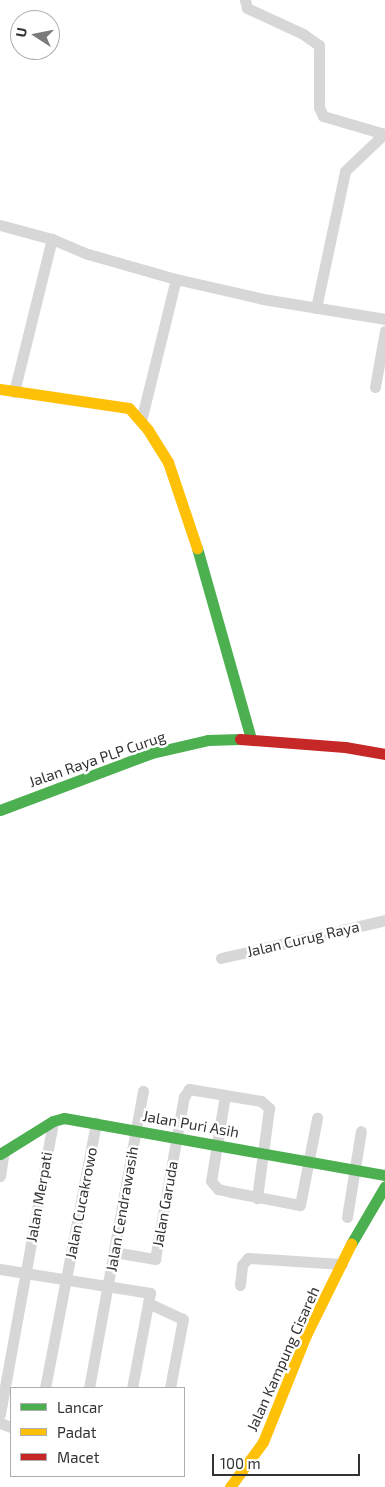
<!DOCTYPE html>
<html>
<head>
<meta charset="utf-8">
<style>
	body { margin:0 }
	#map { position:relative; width:385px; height:1487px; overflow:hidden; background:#fff; font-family:"Exo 2",sans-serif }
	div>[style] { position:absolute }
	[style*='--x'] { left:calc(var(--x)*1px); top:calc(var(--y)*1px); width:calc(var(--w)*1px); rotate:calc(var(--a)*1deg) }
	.street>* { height:11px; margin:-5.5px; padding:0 5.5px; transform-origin:5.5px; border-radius:5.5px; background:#d7d7d7 }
	.fast>* { height:11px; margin:-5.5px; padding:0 5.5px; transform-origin:5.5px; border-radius:5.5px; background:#4caf50 }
	.slow>* { height:11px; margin:-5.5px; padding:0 5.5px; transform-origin:5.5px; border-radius:5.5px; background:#ffc107 }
	.jam>* { height:11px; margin:-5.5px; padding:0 5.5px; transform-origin:5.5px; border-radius:5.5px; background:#c62828 }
	span { translate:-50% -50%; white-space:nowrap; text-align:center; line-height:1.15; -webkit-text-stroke:5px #fff; paint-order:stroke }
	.street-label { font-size:15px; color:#333 }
	.legend { position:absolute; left:10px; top:1387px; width:175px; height:90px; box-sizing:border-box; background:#fff; border:1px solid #adadad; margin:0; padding:6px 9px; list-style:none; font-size:15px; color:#333 }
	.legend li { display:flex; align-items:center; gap:10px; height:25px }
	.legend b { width:25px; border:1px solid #adadad }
	.north { position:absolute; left:10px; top:10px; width:50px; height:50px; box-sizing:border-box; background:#fff; border:1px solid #adadad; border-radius:50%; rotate:281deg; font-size:14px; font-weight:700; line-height:20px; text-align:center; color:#333 }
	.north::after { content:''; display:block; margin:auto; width:18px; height:22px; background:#7a7a7a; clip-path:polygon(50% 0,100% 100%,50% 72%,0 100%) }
	.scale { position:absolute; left:212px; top:1454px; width:148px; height:22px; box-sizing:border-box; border:2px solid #333; border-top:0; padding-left:6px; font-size:15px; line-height:18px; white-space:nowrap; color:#333; -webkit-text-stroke:4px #fff; paint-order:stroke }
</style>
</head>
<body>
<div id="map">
	<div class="street">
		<i style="--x:245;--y:0;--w:8;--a:76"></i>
		<i style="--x:247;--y:8;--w:62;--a:24.9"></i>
		<i style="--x:303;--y:34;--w:19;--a:35"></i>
		<i style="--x:319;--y:45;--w:62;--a:90"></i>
		<i style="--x:319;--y:107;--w:10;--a:66"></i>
		<i style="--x:323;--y:116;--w:65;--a:16.2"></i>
		<i style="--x:0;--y:225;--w:54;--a:15.1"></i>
		<i style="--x:316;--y:308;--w:140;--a:-78"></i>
		<i style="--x:345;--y:171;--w:54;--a:-43.5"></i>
		<i style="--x:375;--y:387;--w:57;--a:-79.9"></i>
		<i style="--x:14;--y:392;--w:158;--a:-76.1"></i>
		<i style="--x:52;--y:239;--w:39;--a:23"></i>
		<i style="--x:88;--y:254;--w:91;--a:15.9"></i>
		<i style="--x:141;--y:421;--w:146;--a:-76.2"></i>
		<i style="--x:176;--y:279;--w:89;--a:12.9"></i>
		<i style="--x:263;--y:299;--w:124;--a:9.3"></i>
		<i style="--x:221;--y:958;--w:168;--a:-13"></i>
		<i style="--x:225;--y:1095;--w:87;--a:99.2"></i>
		<i style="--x:211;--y:1181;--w:11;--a:49"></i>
		<i style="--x:218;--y:1189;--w:13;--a:13"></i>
		<i style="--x:231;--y:1192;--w:70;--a:10.7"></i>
		<i style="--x:300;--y:1205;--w:89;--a:-78.9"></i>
		<i style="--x:0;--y:1176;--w:25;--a:-81"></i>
		<i style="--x:347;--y:1217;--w:87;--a:-80.8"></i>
		<i style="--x:114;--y:1252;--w:42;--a:9.7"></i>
		<i style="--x:155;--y:1259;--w:165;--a:-79.9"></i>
		<i style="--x:184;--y:1097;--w:9;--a:-58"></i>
		<i style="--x:189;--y:1089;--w:73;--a:9.5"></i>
		<i style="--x:261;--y:1101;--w:11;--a:41"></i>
		<i style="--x:269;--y:1108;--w:91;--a:97.6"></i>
		<i style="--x:0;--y:1269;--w:152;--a:9.1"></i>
		<i style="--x:150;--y:1293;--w:97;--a:100.7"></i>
		<i style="--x:240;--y:1285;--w:20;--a:-84"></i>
		<i style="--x:242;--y:1265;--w:9;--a:-49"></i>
		<i style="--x:248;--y:1258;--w:94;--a:3.7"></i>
		<i style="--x:148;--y:1303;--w:38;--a:25"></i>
		<i style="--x:183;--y:1319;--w:70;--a:100.7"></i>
		<i style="--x:45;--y:1388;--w:270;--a:-79.1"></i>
		<i style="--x:89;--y:1388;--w:302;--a:-79.7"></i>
		<i style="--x:0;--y:1414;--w:298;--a:-79.7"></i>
		<i style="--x:0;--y:1423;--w:12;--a:20"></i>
	</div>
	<div class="fast">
		<i style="--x:197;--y:548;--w:198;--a:74.2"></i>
		<i style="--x:0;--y:810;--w:162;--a:-20.6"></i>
		<i style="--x:152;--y:753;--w:57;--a:-13.1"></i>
		<i style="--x:208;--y:740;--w:32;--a:-2"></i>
		<i style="--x:0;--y:1154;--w:62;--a:-31.9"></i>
		<i style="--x:53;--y:1121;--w:11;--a:-15"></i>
		<i style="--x:64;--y:1118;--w:326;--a:10.1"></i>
		<i style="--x:351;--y:1244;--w:67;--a:-59.6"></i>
	</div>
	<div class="slow">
		<i style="--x:0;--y:389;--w:130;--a:8.4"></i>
		<i style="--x:129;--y:408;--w:29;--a:49"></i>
		<i style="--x:148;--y:430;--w:38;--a:58"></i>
		<i style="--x:168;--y:462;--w:91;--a:71.4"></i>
		<i style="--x:230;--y:1487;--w:56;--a:-53.7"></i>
		<i style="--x:263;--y:1442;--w:115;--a:-68.1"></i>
		<i style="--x:306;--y:1335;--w:102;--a:-63.7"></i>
	</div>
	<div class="jam">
		<i style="--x:240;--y:739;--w:105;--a:4.4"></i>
		<i style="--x:345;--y:747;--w:41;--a:9.9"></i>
	</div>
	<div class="street-label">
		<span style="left:97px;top:759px;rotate:-19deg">Jalan Raya PLP Curug</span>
		<span style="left:303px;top:939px;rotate:-13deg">Jalan Curug Raya</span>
		<span style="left:191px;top:1124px;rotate:10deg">Jalan Puri Asih</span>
		<span style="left:39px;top:1197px;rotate:-80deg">Jalan Merpati</span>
		<span style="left:81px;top:1203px;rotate:-79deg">Jalan Cucakrowo</span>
		<span style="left:165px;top:1204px;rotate:-80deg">Jalan Garuda</span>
		<span style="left:122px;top:1209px;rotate:-80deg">Jalan Cendrawasih</span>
		<span style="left:283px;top:1359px;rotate:-66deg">Jalan Kampung Cisareh</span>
	</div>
	<ul class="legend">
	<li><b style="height:6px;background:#4caf50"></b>Lancar</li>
	<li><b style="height:6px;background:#ffc107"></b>Padat</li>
	<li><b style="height:6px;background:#c62828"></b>Macet</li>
	</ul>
	<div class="north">U</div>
	<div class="scale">100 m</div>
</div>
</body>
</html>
